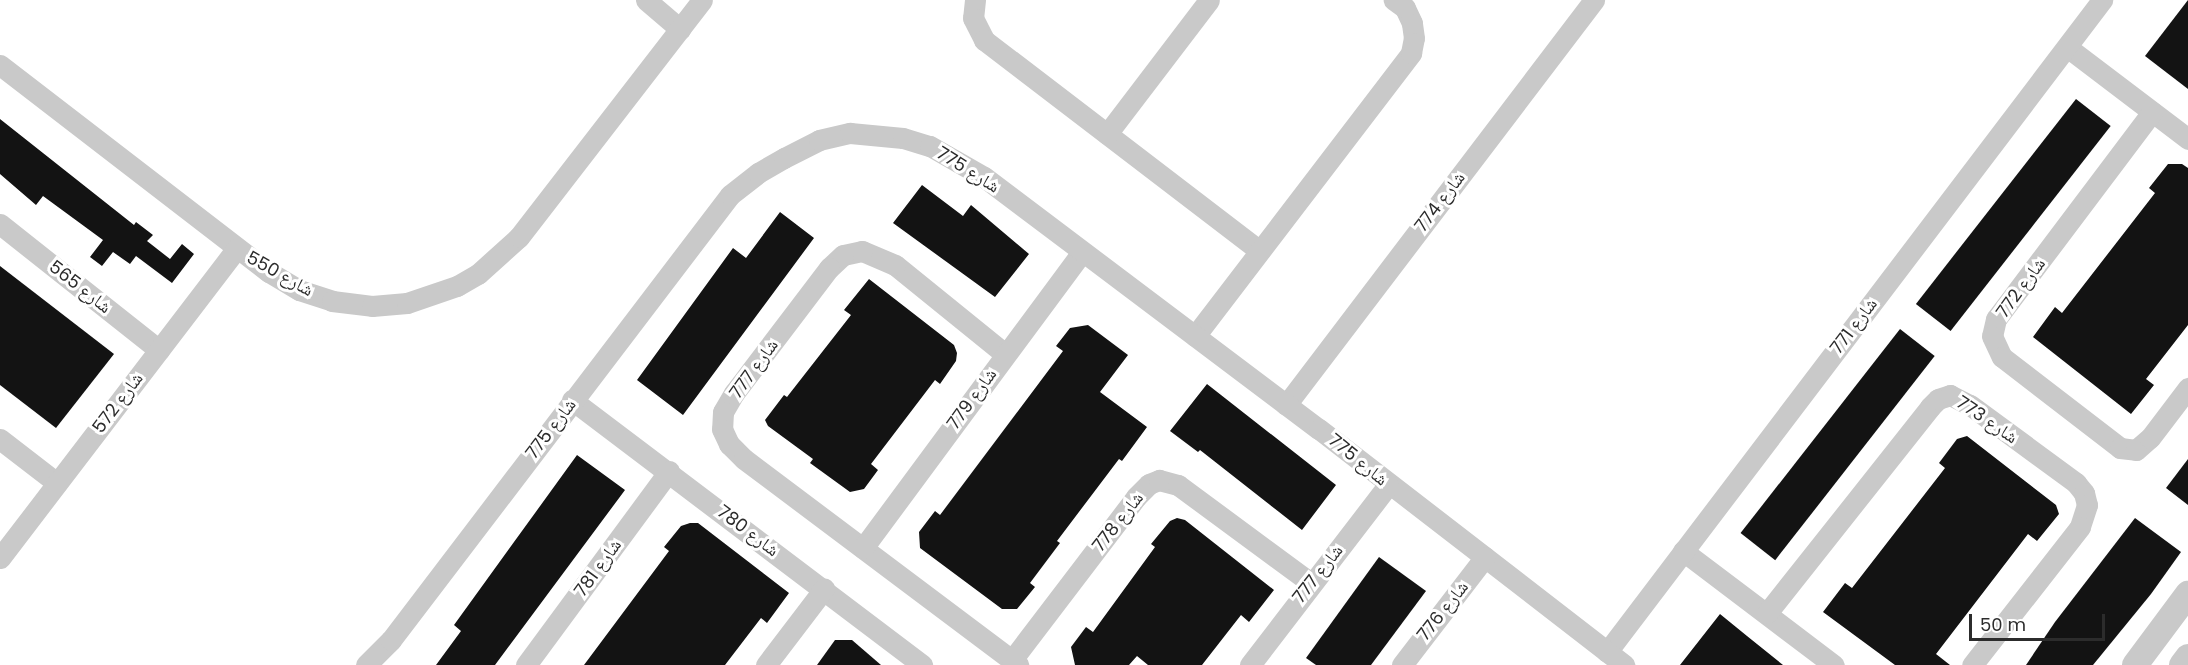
<!DOCTYPE html>
<html>
<head>
<meta charset="utf-8">
<style>
	body { margin:0 }
	#map { position:relative; width:2188px; height:665px; overflow:hidden; background:#fff; font-family:Poppins,"Noto Naskh Arabic",sans-serif }
	div>[style] { position:absolute }
	[style*='--x'] { left:calc(var(--x)*1px); top:calc(var(--y)*1px); width:calc(var(--w)*1px); rotate:calc(var(--a)*1deg) }
	.building>* { inset:0; background:#131313; transform-origin:0 0 }
	.minor>* { height:21px; margin:-10.5px; padding:0 10.5px; transform-origin:10.5px; border-radius:10.5px; background:#c9c9c9 }
	.tertiary>* { height:26px; margin:-13px; padding:0 13px; transform-origin:13px; border-radius:13px; background:#c9c9c9 }
	span { translate:-50% -50%; white-space:nowrap; text-align:center; line-height:1.15; -webkit-text-stroke:6px #fff; paint-order:stroke }
	.street-label { font-size:18px; color:#2c2c2c }
	.scale { position:absolute; left:1969px; top:614px; width:136px; height:27px; box-sizing:border-box; border:3px solid #2c2c2c; border-top:0; padding-left:8px; font-size:18px; line-height:21px; white-space:nowrap; color:#2c2c2c; -webkit-text-stroke:4px #fff; paint-order:stroke }
</style>
</head>
<body>
<div id="map">
	<div class="building">
		<i style="clip-path:polygon(2188px 0,2188px 89px,2145px 56px)"></i>
		<i style="left:2076px;top:99px;width:44px;height:260px;rotate:38deg"></i>
		<i style="clip-path:polygon(0 119px,134px 225px,136px 222px,153px 235px,147px 241px,170px 259px,182px 244px,194px 254px,172px 283px,136px 256px,130px 264px,113px 252px,102px 266px,90px 257px,103px 240px,43px 196px,36px 205px,0 174px)"></i>
		<i style="clip-path:polygon(2168px 164px,2182px 164px,2188px 168px,2188px 325px,2146px 379px,2154px 385px,2131px 414px,2033px 337px,2055px 307px,2062px 313px,2155px 193px,2149px 188px)"></i>
		<i style="clip-path:polygon(922px 185px,963px 216px,971px 205px,1029px 254px,995px 297px,893px 223px)"></i>
		<i style="clip-path:polygon(780px 212px,814px 238px,683px 415px,637px 380px,733px 248px,746px 258px)"></i>
		<i style="clip-path:polygon(0 266px,114px 354px,56px 428px,0 385px)"></i>
		<i style="clip-path:polygon(869px 279px,954px 345px,957px 353px,956px 361px,940px 384px,935px 380px,871px 464px,878px 470px,864px 489px,850px 492px,810px 463px,813px 459px,768px 426px,765px 420px,784px 395px,787px 397px,851px 315px,844px 310px)"></i>
		<i style="clip-path:polygon(1088px 325px,1128px 355px,1100px 392px,1147px 427px,1122px 461px,1119px 459px,1057px 541px,1060px 543px,1030px 583px,1035px 587px,1017px 609px,1002px 609px,920px 548px,919px 532px,935px 511px,940px 515px,1063px 351px,1056px 346px,1070px 328px)"></i>
		<i style="left:1900px;top:329px;width:44px;height:259px;rotate:38deg"></i>
		<i style="clip-path:polygon(1207px 384px,1336px 485px,1302px 530px,1200px 450px,1198px 452px,1170px 431px)"></i>
		<i style="clip-path:polygon(1967px 436px,2056px 505px,2059px 514px,2037px 541px,2028px 534px,1936px 654px,1950px 665px,1895px 665px,1823px 612px,1845px 583px,1852px 588px,1945px 468px,1939px 463px,1957px 439px)"></i>
		<i style="clip-path:polygon(577px 455px,625px 490px,495px 665px,436px 665px,461px 631px,454px 625px)"></i>
		<i style="clip-path:polygon(2188px 459px,2188px 505px,2166px 488px)"></i>
		<i style="clip-path:polygon(1177px 518px,1185px 520px,1274px 590px,1249px 622px,1241px 615px,1202px 665px,1148px 665px,1137px 656px,1129px 665px,1075px 665px,1071px 647px,1086px 627px,1093px 632px,1155px 547px,1151px 544px,1170px 521px)"></i>
		<i style="clip-path:polygon(2135px 518px,2181px 552px,2151px 594px,2093px 665px,2026px 665px,2055px 622px)"></i>
		<i style="clip-path:polygon(690px 523px,698px 523px,789px 593px,767px 623px,761px 618px,725px 665px,584px 665px,669px 551px,664px 547px,681px 526px)"></i>
		<i style="clip-path:polygon(1379px 557px,1426px 591px,1371px 665px,1316px 665px,1306px 658px)"></i>
		<i style="clip-path:polygon(1720px 614px,1747px 636px,1783px 665px,1680px 665px)"></i>
		<i style="clip-path:polygon(835px 640px,852px 640px,881px 665px,817px 665px)"></i>
	</div>
	<div class="minor">
		<i style="--x:646;--y:0;--w:45;--a:40.5"></i>
		<i style="--x:975;--y:0;--w:18;--a:96"></i>
		<i style="--x:973;--y:18;--w:25;--a:63"></i>
		<i style="--x:984;--y:40;--w:347;--a:37.4"></i>
		<i style="--x:2067;--y:47;--w:152;--a:37.2"></i>
		<i style="--x:0;--y:65;--w:339;--a:37.6"></i>
		<i style="--x:269;--y:272;--w:35;--a:31"></i>
		<i style="--x:299;--y:290;--w:35;--a:18"></i>
		<i style="--x:332;--y:301;--w:40;--a:7.1"></i>
		<i style="--x:372;--y:306;--w:35;--a:-5"></i>
		<i style="--x:407;--y:303;--w:53;--a:-18.8"></i>
		<i style="--x:457;--y:286;--w:24;--a:-30"></i>
		<i style="--x:478;--y:274;--w:55;--a:-42.1"></i>
		<i style="--x:519;--y:237;--w:299;--a:-52.3"></i>
		<i style="--x:2152;--y:112;--w:259;--a:127"></i>
		<i style="--x:1996;--y:319;--w:17;--a:103"></i>
		<i style="--x:1992;--y:336;--w:23;--a:65"></i>
		<i style="--x:2002;--y:357;--w:149;--a:37.6"></i>
		<i style="--x:2120;--y:448;--w:16;--a:7"></i>
		<i style="--x:2136;--y:450;--w:18;--a:-41"></i>
		<i style="--x:2150;--y:438;--w:63;--a:-52.8"></i>
		<i style="--x:1107;--y:134;--w:168;--a:-52.7"></i>
		<i style="--x:0;--y:224;--w:203;--a:38.4"></i>
		<i style="--x:1195;--y:336;--w:356;--a:-52.6"></i>
		<i style="--x:1411;--y:53;--w:15;--a:-79"></i>
		<i style="--x:1414;--y:38;--w:15;--a:-98"></i>
		<i style="--x:1412;--y:23;--w:17;--a:-115"></i>
		<i style="--x:1405;--y:8;--w:14;--a:-144"></i>
		<i style="--x:1005;--y:354;--w:141;--a:-141"></i>
		<i style="--x:895;--y:265;--w:36;--a:-157"></i>
		<i style="--x:862;--y:251;--w:19;--a:168"></i>
		<i style="--x:843;--y:255;--w:19;--a:137"></i>
		<i style="--x:829;--y:268;--w:157;--a:127.2"></i>
		<i style="--x:734;--y:393;--w:22;--a:120"></i>
		<i style="--x:723;--y:412;--w:17;--a:93"></i>
		<i style="--x:722;--y:429;--w:17;--a:65"></i>
		<i style="--x:729;--y:444;--w:21;--a:45"></i>
		<i style="--x:744;--y:459;--w:343;--a:36.9"></i>
		<i style="--x:572;--y:400;--w:439;--a:37.1"></i>
		<i style="--x:1286;--y:405;--w:509;--a:-52.75"></i>
		<i style="--x:0;--y:439;--w:72;--a:37.7"></i>
		<i style="--x:863;--y:548;--w:368;--a:-53.5"></i>
		<i style="--x:1683;--y:551;--w:189;--a:37.1"></i>
		<i style="--x:0;--y:558;--w:389;--a:-52.6"></i>
		<i style="--x:1767;--y:613;--w:263;--a:-51.6"></i>
		<i style="--x:1930;--y:407;--w:11;--a:-45"></i>
		<i style="--x:1938;--y:399;--w:13;--a:-18"></i>
		<i style="--x:1950;--y:395;--w:22;--a:27"></i>
		<i style="--x:1970;--y:405;--w:132;--a:36.3"></i>
		<i style="--x:2076;--y:483;--w:13;--a:51"></i>
		<i style="--x:2084;--y:493;--w:12;--a:76"></i>
		<i style="--x:2087;--y:505;--w:23;--a:108"></i>
		<i style="--x:2080;--y:527;--w:175;--a:128"></i>
		<i style="--x:1607;--y:652;--w:819;--a:-52.79"></i>
		<i style="--x:1012;--y:660;--w:205;--a:-52.7"></i>
		<i style="--x:1136;--y:497;--w:18;--a:-45"></i>
		<i style="--x:1149;--y:484;--w:11;--a:-22"></i>
		<i style="--x:1159;--y:480;--w:20;--a:15"></i>
		<i style="--x:1178;--y:485;--w:165;--a:36.4"></i>
		<i style="--x:366;--y:665;--w:35;--a:-45"></i>
		<i style="--x:391;--y:640;--w:559;--a:-52.7"></i>
		<i style="--x:730;--y:195;--w:36;--a:-38"></i>
		<i style="--x:758;--y:173;--w:30;--a:-30"></i>
		<i style="--x:784;--y:158;--w:39;--a:-27"></i>
		<i style="--x:819;--y:140;--w:32;--a:-13"></i>
		<i style="--x:850;--y:133;--w:53;--a:5.4"></i>
		<i style="--x:903;--y:138;--w:28;--a:17"></i>
		<i style="--x:930;--y:146;--w:62;--a:29.9"></i>
		<i style="--x:984;--y:177;--w:419;--a:37"></i>
		<i style="--x:1319;--y:429;--w:386;--a:37.7"></i>
		<i style="--x:526;--y:665;--w:241;--a:-53.6"></i>
		<i style="--x:766;--y:665;--w:96;--a:-52.7"></i>
		<i style="--x:1250;--y:665;--w:227;--a:-52.5"></i>
		<i style="--x:1402;--y:665;--w:136;--a:-52.5"></i>
	</div>
	<div class="tertiary">
		<i style="--x:2135;--y:665;--w:89;--a:-53.3"></i>
		<i style="--x:2182;--y:665;--w:10;--a:-53"></i>
	</div>
	<div class="street-label">
		<span style="left:968px;top:170px;rotate:32deg">شارع 775</span>
		<span style="left:1440px;top:202px;rotate:-53deg">شارع 774</span>
		<span style="left:280px;top:274px;rotate:29deg">شارع 550</span>
		<span style="left:80px;top:287px;rotate:38deg">شارع 565</span>
		<span style="left:2021px;top:288px;rotate:-54deg">شارع 772</span>
		<span style="left:1854px;top:326px;rotate:-53deg">شارع 771</span>
		<span style="left:754px;top:369px;rotate:-54deg">شارع 777</span>
		<span style="left:972px;top:399px;rotate:-54deg">شارع 779</span>
		<span style="left:118px;top:403px;rotate:-53deg">شارع 572</span>
		<span style="left:1987px;top:420px;rotate:34deg">شارع 773</span>
		<span style="left:551px;top:429px;rotate:-53deg">شارع 775</span>
		<span style="left:1358px;top:460px;rotate:39deg">شارع 775</span>
		<span style="left:1118px;top:522px;rotate:-52deg">شارع 778</span>
		<span style="left:748px;top:531px;rotate:37deg">شارع 780</span>
		<span style="left:598px;top:568px;rotate:-54deg">شارع 781</span>
		<span style="left:1318px;top:574px;rotate:-52deg">شارع 777</span>
		<span style="left:1443px;top:611px;rotate:-52deg">شارع 776</span>
	</div>
	<div class="scale">50 m</div>
</div>
</body>
</html>
